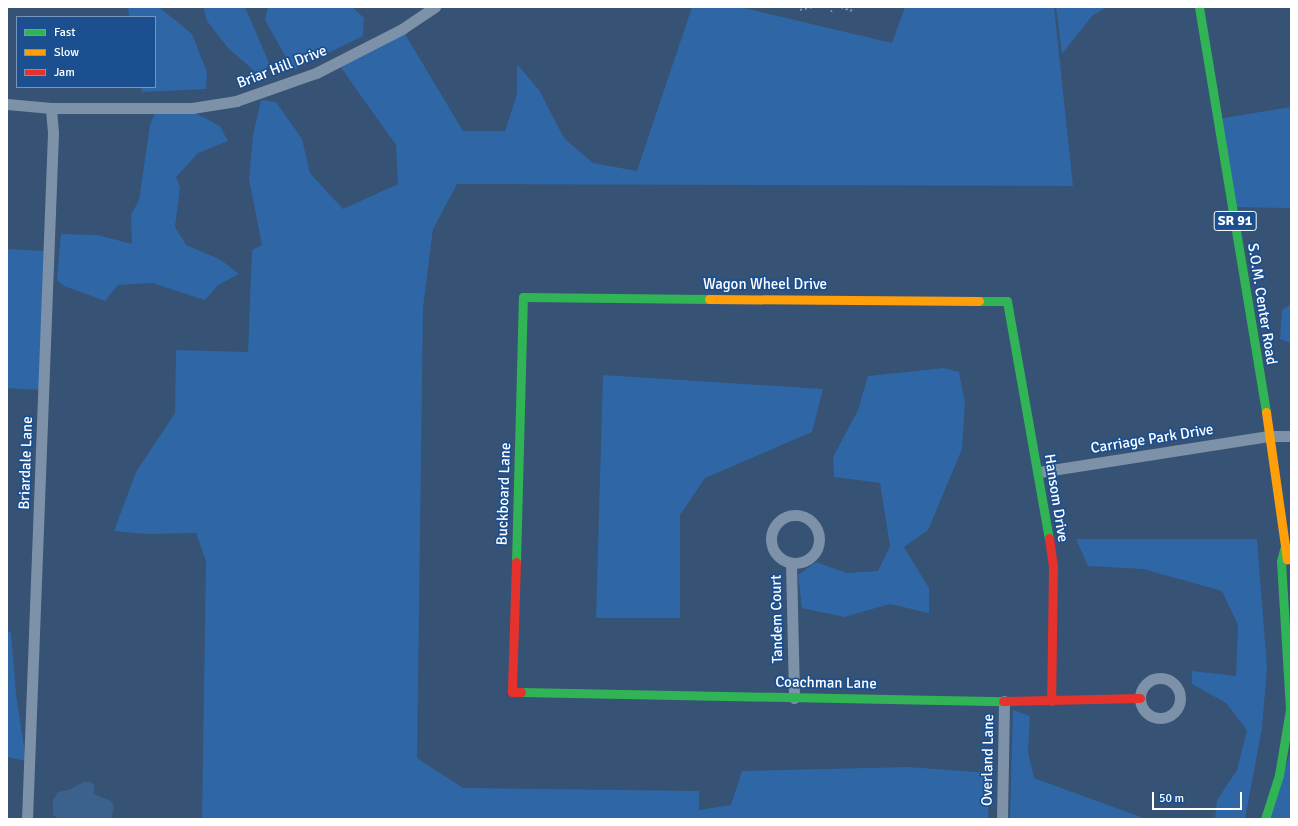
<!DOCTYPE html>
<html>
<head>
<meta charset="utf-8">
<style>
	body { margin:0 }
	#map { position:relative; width:1298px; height:826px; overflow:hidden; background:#365274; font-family:Signika,sans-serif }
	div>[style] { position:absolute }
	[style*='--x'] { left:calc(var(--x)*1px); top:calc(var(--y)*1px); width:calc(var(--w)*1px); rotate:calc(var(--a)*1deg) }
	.green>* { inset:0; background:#2f66a5; transform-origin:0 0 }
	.water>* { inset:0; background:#3b618d }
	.path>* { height:2px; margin-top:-1px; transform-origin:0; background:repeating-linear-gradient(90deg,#7d92a8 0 2px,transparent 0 5px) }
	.street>* { height:11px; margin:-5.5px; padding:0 5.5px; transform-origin:5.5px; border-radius:5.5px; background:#7d92a8 }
	.street>.ring { margin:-5.5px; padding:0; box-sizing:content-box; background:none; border:11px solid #7d92a8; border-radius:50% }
	.fast>* { height:9px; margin:-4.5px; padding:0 4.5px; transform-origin:4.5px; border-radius:4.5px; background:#30b455 }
	.slow>* { height:9px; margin:-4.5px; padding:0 4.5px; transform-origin:4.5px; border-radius:4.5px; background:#ff9f0a }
	.jam>* { height:9px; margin:-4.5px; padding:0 4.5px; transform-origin:4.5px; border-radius:4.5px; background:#e5322d }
	span { translate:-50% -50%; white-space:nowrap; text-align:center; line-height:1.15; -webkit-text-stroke:3.5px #1b4f8f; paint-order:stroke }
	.shield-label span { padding:1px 3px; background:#1b4f8f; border:1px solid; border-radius:3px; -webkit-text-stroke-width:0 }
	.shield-label { font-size:14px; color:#fff; font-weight:700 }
	.street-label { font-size:15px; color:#fff }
	.frame { position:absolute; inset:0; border:8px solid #fff; pointer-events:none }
	.legend { position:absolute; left:16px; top:16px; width:140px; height:72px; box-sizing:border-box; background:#1b4f8f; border:1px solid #7695bc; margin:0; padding:5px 7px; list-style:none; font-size:12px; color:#fff }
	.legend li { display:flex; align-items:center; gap:8px; height:20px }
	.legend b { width:20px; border:1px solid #7695bc }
	.scale { position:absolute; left:1152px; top:792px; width:90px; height:18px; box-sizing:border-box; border:2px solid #fff; border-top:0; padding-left:5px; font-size:12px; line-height:14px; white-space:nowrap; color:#fff; -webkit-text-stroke:3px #1b4f8f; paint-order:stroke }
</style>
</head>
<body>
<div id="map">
	<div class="green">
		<i style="clip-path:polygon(128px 7px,159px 7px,192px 34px,207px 72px,206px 89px,142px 92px,141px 87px,155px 87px,155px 17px,129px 17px)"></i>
		<i style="clip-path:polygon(203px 7px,245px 7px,269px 63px,261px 77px,228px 48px,207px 21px)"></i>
		<i style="clip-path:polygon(268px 7px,352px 7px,364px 18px,363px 36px,293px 70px,265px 20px)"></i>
		<i style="clip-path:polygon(692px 7px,740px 7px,892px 43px,905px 7px,1054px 7px,1073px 186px,457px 184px,433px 229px,423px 308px,417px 758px,463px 788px,699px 791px,699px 810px,731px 805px,742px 771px,908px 767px,990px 773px,988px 819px,202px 819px,206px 561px,196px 533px,146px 534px,114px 531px,136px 472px,175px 413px,176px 350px,248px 352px,252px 250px,262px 245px,249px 179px,253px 135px,261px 100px,276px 102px,302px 139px,310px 173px,343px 209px,398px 184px,396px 145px,337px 62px,402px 29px,463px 131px,505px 131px,517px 94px,517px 64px,539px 90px,564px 138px,593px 163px,637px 171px)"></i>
		<i style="clip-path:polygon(1056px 7px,1107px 7px,1092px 16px,1062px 54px)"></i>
		<i style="clip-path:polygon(1291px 107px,1291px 208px,1232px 207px,1218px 119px)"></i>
		<i style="clip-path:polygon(156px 110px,197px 114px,220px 126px,228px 141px,198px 153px,176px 177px,180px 187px,175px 227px,186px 245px,221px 260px,239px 274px,218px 285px,205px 300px,152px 283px,118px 285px,105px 301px,64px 286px,57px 280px,61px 234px,98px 235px,132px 244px,131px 215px,139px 200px,150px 125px)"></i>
		<i style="left:7px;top:249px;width:42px;height:139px;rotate:3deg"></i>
		<i style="clip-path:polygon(1291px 304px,1291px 343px,1280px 339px,1282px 310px)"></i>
		<i style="clip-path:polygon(944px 368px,959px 372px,965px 403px,962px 449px,928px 530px,904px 547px,929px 588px,929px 613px,890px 604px,844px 617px,802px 608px,798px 575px,816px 562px,847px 573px,878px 571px,890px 546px,880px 483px,834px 477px,833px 457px,858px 410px,868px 376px)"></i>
		<i style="clip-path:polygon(603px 375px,823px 389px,812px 432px,705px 478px,680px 515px,680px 618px,596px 618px)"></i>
		<i style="clip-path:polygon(1076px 539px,1257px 539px,1267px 668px,1262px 728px,1245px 819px,1215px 819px,1217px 800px,1237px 770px,1247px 730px,1226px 703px,1192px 684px,1192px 671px,1236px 676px,1238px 625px,1222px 591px,1143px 569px,1088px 566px)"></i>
		<i style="clip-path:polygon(7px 631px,11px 633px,16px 694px,26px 761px,7px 757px)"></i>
		<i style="clip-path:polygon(1013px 710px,1030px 716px,1028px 752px,1034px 778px,1146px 819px,1010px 818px)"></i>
		<i style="clip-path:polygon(1291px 750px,1291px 819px,1269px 819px)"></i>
	</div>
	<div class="water">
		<i style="clip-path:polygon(83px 782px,90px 782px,94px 785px,94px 794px,111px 801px,114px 807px,111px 819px,59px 819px,53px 815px,53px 800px,58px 792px,69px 790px)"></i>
	</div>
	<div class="path">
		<i style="--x:841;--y:7;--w:11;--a:22"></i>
		<i style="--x:851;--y:11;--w:4;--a:-63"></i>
		<i style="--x:800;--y:10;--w:14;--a:-12"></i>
		<i style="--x:831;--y:12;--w:6;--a:-59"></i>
	</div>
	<div class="street">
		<i style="--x:7;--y:104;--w:44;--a:5.2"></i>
		<i style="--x:51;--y:108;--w:141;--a:0"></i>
		<i style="--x:192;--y:108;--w:45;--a:-9"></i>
		<i style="--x:236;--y:101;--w:85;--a:-19.3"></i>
		<i style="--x:316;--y:73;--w:97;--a:-27.1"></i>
		<i style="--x:402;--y:29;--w:40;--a:-34"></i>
		<i style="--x:1039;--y:472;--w:234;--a:-8.9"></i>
		<i style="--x:1270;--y:436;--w:21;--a:0"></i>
		<i class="ring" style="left:771px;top:515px;width:37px;height:37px"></i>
		<i style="--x:791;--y:563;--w:135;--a:88.7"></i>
		<i class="ring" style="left:1140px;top:678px;width:29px;height:29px"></i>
		<i style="--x:27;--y:819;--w:687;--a:-87.83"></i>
		<i style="--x:53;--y:132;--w:24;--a:-95"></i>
		<i style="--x:1002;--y:819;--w:118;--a:-89"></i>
	</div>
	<div class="fast">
		<i style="--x:1199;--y:7;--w:411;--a:80.6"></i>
		<i style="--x:979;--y:301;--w:28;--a:0"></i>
		<i style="--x:1007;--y:301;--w:241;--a:80"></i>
		<i style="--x:516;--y:562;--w:265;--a:-88.5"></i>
		<i style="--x:523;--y:297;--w:186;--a:0.6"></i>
		<i style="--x:521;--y:692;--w:482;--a:1.1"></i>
		<i style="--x:1265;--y:819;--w:46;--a:-72.3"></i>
		<i style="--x:1279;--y:775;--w:67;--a:-80.5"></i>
		<i style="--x:1290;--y:709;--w:148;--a:-93.5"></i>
		<i style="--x:1281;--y:561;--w:16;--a:-75"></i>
	</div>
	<div class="slow">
		<i style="--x:709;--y:299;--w:270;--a:0.4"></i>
		<i style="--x:1266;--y:412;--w:149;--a:81.9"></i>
	</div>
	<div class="jam">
		<i style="--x:1049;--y:538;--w:28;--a:82"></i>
		<i style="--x:1053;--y:566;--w:135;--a:90.8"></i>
		<i style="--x:516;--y:562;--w:130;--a:91.8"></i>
		<i style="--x:512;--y:692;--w:9;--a:0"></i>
		<i style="--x:1003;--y:701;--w:137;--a:-1.3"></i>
	</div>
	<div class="shield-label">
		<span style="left:1235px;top:221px">SR 91</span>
	</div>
	<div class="street-label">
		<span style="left:282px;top:67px;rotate:-21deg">Briar Hill Drive</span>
		<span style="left:765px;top:285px">Wagon Wheel Drive</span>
		<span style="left:1262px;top:304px;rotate:81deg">S.O.M. Center Road</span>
		<span style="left:1152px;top:439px;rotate:-9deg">Carriage Park Drive</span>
		<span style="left:26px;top:463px;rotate:-88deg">Briardale Lane</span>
		<span style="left:504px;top:494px;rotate:-88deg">Buckboard Lane</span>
		<span style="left:1056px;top:498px;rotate:81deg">Hansom Drive</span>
		<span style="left:777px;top:619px;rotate:-91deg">Tandem Court</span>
		<span style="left:826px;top:683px;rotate:1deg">Coachman Lane</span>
		<span style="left:988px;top:760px;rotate:-89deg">Overland Lane</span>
	</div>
	<div class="frame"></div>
	<ul class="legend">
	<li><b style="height:5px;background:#30b455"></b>Fast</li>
	<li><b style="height:5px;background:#ff9f0a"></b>Slow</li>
	<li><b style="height:5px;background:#e5322d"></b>Jam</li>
	</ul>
	<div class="scale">50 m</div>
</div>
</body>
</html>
